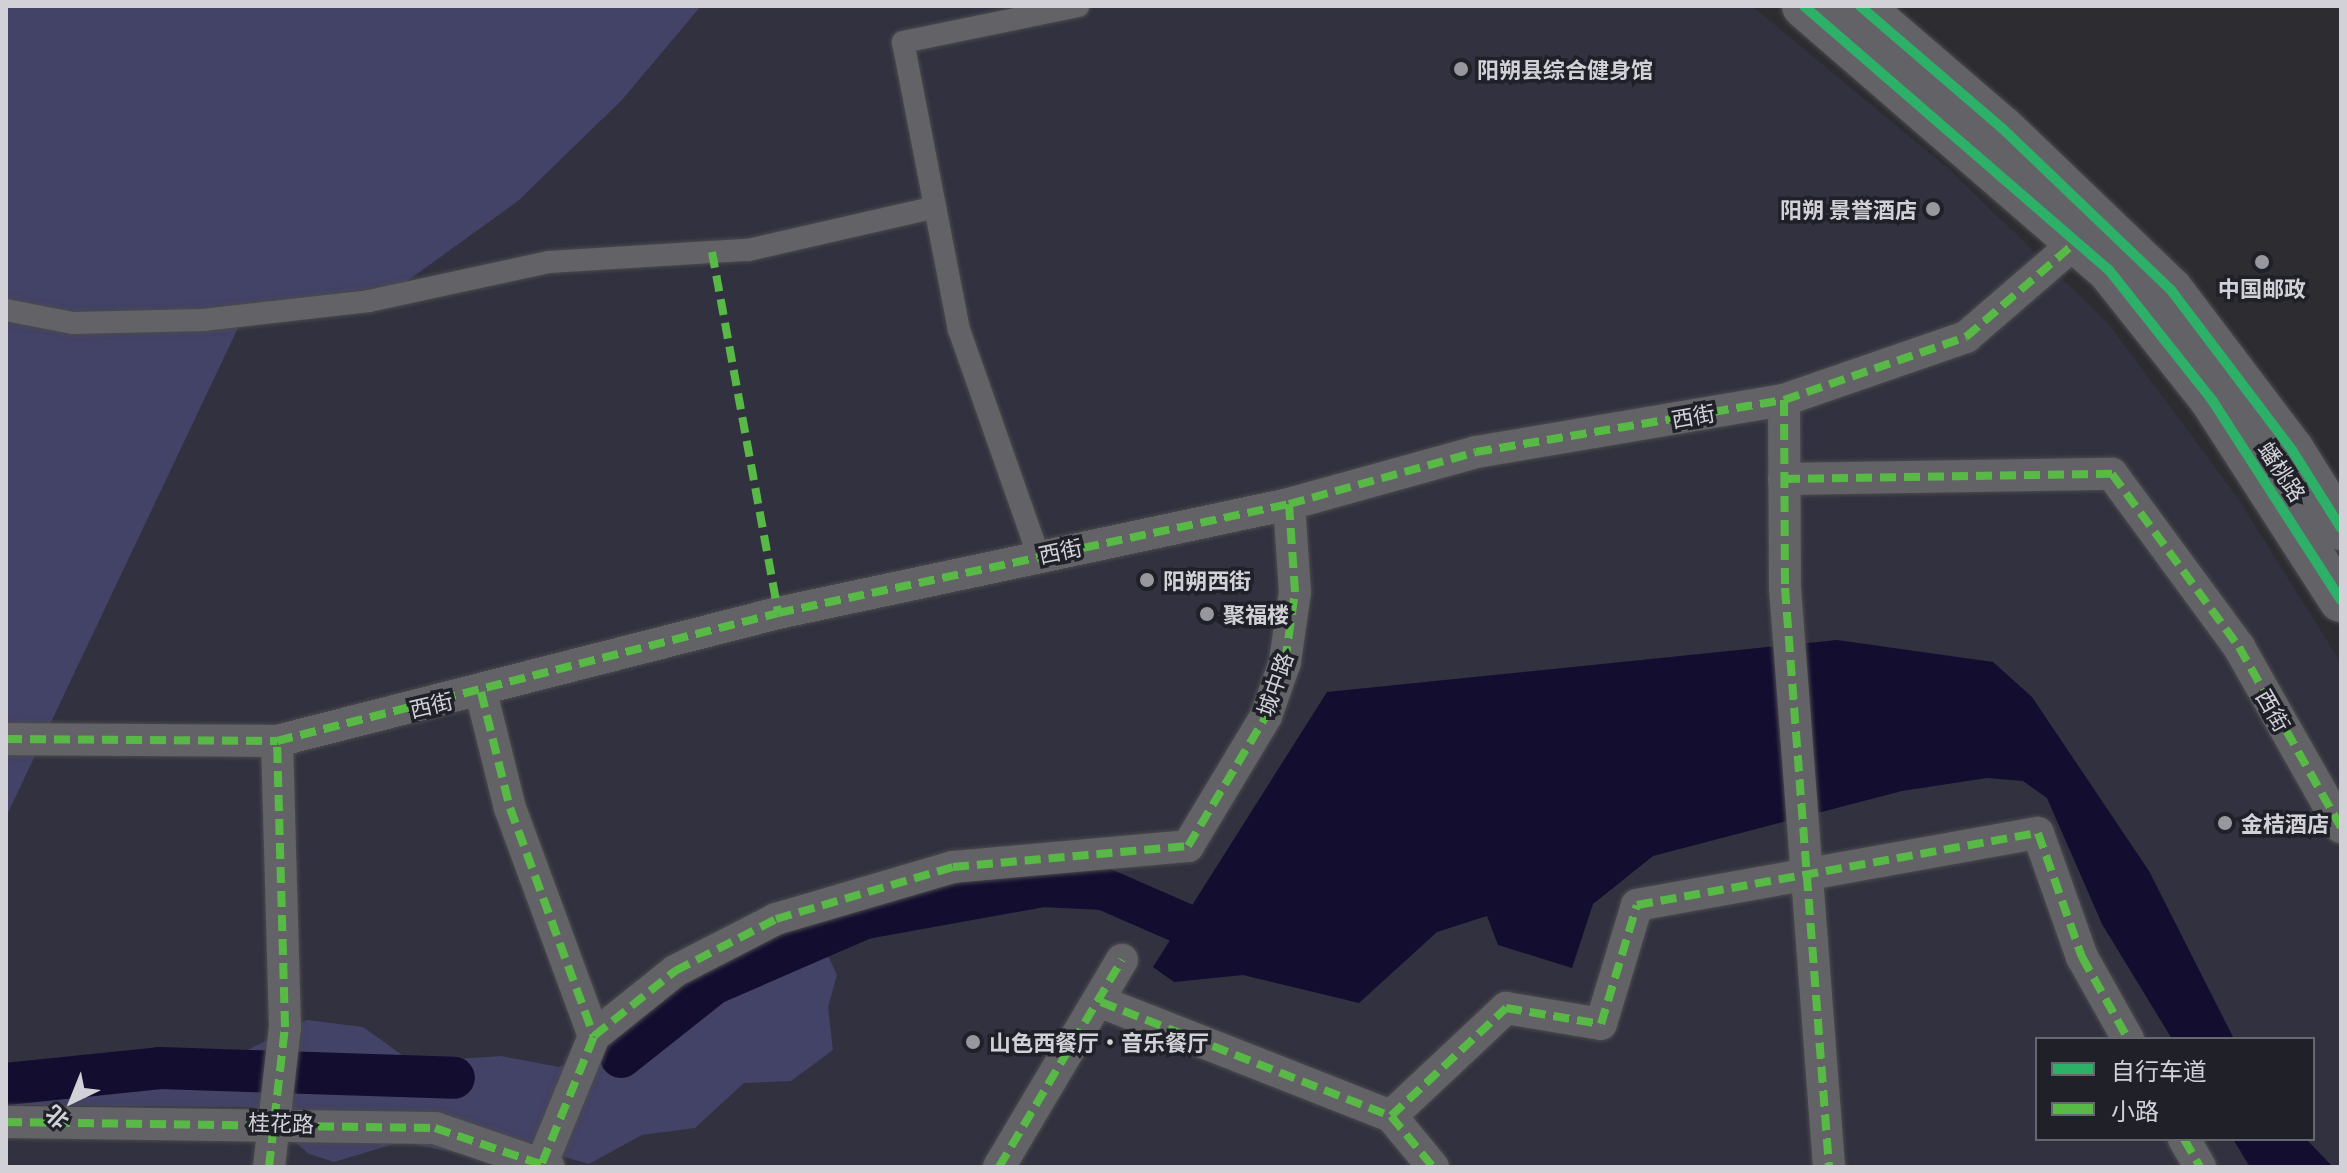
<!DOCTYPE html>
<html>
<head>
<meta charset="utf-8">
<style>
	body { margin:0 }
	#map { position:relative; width:2347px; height:1173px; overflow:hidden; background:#2c2c31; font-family:Georgia,"Noto Sans SC",serif }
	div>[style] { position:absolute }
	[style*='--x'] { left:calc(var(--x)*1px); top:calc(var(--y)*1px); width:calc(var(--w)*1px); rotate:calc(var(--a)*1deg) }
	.built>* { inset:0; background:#31313f }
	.green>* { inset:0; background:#434267 }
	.water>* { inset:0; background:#130d30 }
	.canal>* { height:42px; margin:-21px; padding:0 21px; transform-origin:21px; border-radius:21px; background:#130d30 }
	.roads { filter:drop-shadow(0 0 2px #4a4a4e) drop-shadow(0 0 2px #4a4a4e) }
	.service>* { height:22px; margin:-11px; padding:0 11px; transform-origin:11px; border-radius:11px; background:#636367 }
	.pedestrian>* { height:32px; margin:-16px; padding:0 16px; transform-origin:16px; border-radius:16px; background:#636367 }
	.secondary>* { height:44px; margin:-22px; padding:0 22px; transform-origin:22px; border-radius:22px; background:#636367 }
	.quiet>* { height:8px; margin-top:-4px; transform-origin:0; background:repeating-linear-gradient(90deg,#58b947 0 16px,transparent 0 24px) }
	.cycleway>* { height:10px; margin:-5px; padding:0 5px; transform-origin:5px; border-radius:5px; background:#2db169 }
	.dots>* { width:22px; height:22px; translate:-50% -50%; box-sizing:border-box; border:4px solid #202029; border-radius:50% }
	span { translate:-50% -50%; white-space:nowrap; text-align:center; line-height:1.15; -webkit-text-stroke:7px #202029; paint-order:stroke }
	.poi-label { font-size:22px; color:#d1d1d7; font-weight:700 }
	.left { translate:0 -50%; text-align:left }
	.right { translate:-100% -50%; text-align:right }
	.street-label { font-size:22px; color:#d1d1d7 }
	.frame { position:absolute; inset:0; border:8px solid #d1d1d7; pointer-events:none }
	.legend { position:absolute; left:2035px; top:1037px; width:280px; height:104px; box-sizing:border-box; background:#202029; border:2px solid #67676f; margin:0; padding:10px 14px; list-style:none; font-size:24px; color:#d1d1d7 }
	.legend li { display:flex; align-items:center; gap:16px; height:40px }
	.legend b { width:40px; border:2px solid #67676f }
	.north { position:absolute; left:32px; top:1061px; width:80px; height:80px; -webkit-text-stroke:6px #202029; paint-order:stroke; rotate:223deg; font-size:22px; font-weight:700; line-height:32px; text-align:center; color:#d1d1d7 }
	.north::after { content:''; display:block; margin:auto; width:28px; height:36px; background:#d1d1d7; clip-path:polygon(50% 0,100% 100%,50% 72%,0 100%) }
</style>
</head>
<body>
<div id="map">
	<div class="built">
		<i style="clip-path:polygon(evenodd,701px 6px,1752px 6px,1949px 169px,2108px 323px,2237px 497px,2341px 663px,2341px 1167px,1013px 1167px,1015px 1117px,982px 1167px,6px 1167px,6px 293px,518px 201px,622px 100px,701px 6px,2037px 1039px,2313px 1039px,2313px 1139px,2037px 1139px,2037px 1039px)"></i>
	</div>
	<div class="green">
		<i style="clip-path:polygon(6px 6px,701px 6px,622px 100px,518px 201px,403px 284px,248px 307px,6px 817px)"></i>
		<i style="clip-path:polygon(797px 931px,829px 958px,837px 975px,828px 1007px,833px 1050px,791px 1081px,744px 1083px,695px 1128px,642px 1135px,589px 1164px,522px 1145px,484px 1158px,401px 1142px,334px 1162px,309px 1154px,254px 1107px,6px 1105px,6px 1090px,134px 1081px,236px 1056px,307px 1020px,363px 1027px,412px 1062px,501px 1056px,559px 1067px,606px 1048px,680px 993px)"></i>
	</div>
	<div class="water">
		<i style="clip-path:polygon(1837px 640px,1993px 662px,2032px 697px,2149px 871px,2234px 1039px,2172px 1039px,2102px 924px,2047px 798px,2023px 781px,1987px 778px,1902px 791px,1653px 856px,1593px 904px,1572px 968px,1498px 945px,1487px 916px,1437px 932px,1359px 1003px,1243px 975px,1174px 982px,1153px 967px,1327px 692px)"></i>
		<i style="clip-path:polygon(2233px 1139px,2306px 1139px,2333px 1167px,2250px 1167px)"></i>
	</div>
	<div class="canal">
		<i style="--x:621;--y:1057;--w:117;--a:-38.4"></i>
		<i style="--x:713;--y:984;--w:166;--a:-23.5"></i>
		<i style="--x:865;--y:918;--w:180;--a:-10.2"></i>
		<i style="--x:1042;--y:886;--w:62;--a:2.8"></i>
		<i style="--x:1104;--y:889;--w:85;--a:23.6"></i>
		<i style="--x:6;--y:1084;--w:155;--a:-5.9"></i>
		<i style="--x:160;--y:1068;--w:294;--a:1.9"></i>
	</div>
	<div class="roads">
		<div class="service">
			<i style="--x:6;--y:310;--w:68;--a:11"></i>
			<i style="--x:73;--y:323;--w:130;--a:-1.3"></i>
			<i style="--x:203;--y:320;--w:167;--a:-6.5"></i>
			<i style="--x:369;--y:301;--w:184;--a:-12.2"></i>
			<i style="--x:549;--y:262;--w:199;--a:-3.5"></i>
			<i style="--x:748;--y:250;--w:192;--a:-12.9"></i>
			<i style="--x:1038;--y:554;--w:238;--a:-109.4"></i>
			<i style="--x:959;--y:330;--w:293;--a:-101"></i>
			<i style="--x:903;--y:42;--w:179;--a:-11.6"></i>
		</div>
		<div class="pedestrian">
			<i style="--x:1784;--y:400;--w:188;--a:89.7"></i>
			<i style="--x:1785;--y:588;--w:581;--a:85.65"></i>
			<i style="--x:1784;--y:479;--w:328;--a:-0.9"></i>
			<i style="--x:2112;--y:474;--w:215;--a:53.7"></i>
			<i style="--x:2239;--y:647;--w:207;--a:60.5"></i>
			<i style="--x:481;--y:692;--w:120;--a:76"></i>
			<i style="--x:510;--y:808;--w:243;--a:69.8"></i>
			<i style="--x:6;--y:739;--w:271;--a:0.4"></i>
			<i style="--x:277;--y:741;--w:517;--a:-14.33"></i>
			<i style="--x:778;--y:613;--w:522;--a:-12.04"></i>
			<i style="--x:1289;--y:504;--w:194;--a:-15.5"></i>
			<i style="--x:1476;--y:452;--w:312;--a:-9.6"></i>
			<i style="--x:1784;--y:400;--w:193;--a:-19.1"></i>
			<i style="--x:1966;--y:337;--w:145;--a:-40.8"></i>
			<i style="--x:1101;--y:1002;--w:312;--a:21.5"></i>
			<i style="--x:1391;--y:1116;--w:66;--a:50.5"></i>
			<i style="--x:1391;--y:1116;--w:158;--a:-43.2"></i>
			<i style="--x:1506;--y:1008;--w:96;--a:9.6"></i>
			<i style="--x:1601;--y:1024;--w:124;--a:-73.2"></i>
			<i style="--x:1637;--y:905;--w:407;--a:-10.2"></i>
			<i style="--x:2038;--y:833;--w:132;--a:70.5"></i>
			<i style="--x:2082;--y:957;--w:94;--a:60.7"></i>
			<i style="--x:6;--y:1122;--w:429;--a:0.8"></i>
			<i style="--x:435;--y:1128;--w:120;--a:18.9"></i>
			<i style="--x:2184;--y:1139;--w:32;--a:60"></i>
			<i style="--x:542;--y:1163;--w:137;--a:-67.7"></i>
			<i style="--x:594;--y:1036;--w:104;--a:-38.7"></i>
			<i style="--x:675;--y:971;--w:114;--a:-27.2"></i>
			<i style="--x:776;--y:919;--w:184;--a:-16.4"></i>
			<i style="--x:953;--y:867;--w:236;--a:-5.1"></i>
			<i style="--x:1188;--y:846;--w:152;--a:-59"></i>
			<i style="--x:1266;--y:716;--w:57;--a:-70.6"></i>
			<i style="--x:1285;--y:662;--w:71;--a:-81.9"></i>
			<i style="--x:1295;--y:592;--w:88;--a:-93.9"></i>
			<i style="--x:269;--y:1167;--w:141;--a:-83.5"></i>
			<i style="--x:285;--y:1027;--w:286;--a:-91.6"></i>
			<i style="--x:999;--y:1167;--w:241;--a:-59.3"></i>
		</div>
		<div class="secondary">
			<i style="--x:1804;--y:6;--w:403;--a:40.9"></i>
			<i style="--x:2109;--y:270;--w:166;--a:51.6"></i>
			<i style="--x:2212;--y:400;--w:238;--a:57.2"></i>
			<i style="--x:1860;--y:6;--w:187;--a:40.7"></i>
			<i style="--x:2002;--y:128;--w:234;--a:43.8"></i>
			<i style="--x:2171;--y:290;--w:201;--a:52.9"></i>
			<i style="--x:2292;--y:450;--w:92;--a:57.9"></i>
		</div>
	</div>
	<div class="quiet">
		<i style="--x:712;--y:252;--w:367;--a:79.6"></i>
		<i style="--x:1784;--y:400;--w:188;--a:89.7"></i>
		<i style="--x:1785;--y:588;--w:581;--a:85.65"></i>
		<i style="--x:1784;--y:479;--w:328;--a:-0.9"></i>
		<i style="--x:2112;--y:474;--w:215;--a:53.7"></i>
		<i style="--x:2239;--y:647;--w:207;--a:60.5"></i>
		<i style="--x:481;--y:692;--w:120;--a:76"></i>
		<i style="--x:510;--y:808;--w:243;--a:69.8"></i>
		<i style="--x:6;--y:739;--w:271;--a:0.4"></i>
		<i style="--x:277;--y:741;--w:517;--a:-14.33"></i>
		<i style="--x:778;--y:613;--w:522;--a:-12.04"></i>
		<i style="--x:1289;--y:504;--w:194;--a:-15.5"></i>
		<i style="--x:1476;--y:452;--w:312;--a:-9.6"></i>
		<i style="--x:1784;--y:400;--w:193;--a:-19.1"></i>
		<i style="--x:1966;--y:337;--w:145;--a:-40.8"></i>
		<i style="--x:1101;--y:1002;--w:312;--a:21.5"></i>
		<i style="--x:1391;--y:1116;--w:66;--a:50.5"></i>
		<i style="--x:1391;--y:1116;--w:158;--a:-43.2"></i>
		<i style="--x:1506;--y:1008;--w:96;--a:9.6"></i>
		<i style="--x:1601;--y:1024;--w:124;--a:-73.2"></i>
		<i style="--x:1637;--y:905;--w:407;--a:-10.2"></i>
		<i style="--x:2038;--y:833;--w:132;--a:70.5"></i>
		<i style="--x:2082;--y:957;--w:94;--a:60.7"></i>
		<i style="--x:6;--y:1122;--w:429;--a:0.8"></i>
		<i style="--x:435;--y:1128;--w:120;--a:18.9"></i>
		<i style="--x:2184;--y:1139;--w:32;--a:60"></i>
		<i style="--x:542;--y:1163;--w:137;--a:-67.7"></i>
		<i style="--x:594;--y:1036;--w:104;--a:-38.7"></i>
		<i style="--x:675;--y:971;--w:114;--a:-27.2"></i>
		<i style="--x:776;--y:919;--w:184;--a:-16.4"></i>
		<i style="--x:953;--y:867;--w:236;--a:-5.1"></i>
		<i style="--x:1188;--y:846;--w:152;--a:-59"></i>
		<i style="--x:1266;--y:716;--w:57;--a:-70.6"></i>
		<i style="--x:1285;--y:662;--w:71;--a:-81.9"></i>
		<i style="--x:1295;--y:592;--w:88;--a:-93.9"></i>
		<i style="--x:269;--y:1167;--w:141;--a:-83.5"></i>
		<i style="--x:285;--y:1027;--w:286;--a:-91.6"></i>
		<i style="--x:999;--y:1167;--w:241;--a:-59.3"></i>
	</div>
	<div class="cycleway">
		<i style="--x:1804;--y:6;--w:403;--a:40.9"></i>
		<i style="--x:2109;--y:270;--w:166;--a:51.6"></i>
		<i style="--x:2212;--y:400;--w:238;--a:57.2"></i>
		<i style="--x:1860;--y:6;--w:187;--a:40.7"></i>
		<i style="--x:2002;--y:128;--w:234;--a:43.8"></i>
		<i style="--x:2171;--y:290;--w:201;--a:52.9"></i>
		<i style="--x:2292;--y:450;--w:92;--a:57.9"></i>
	</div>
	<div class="dots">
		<i style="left:1461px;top:69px;background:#97979d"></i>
		<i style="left:1933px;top:209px;background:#97979d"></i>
		<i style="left:2262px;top:262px;background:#97979d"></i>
		<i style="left:1147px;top:580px;background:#97979d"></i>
		<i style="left:1207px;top:614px;background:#97979d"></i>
		<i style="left:2225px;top:823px;background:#97979d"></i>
		<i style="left:973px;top:1042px;background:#97979d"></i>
	</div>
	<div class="poi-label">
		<span class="left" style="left:1477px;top:69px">阳朔县综合健身馆</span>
		<span class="right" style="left:1917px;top:209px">阳朔 景誉酒店</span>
		<span style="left:2262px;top:288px">中国邮政</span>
		<span class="left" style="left:1163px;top:580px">阳朔西街</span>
		<span class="left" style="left:1223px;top:614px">聚福楼</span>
		<span class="left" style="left:2241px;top:823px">金桔酒店</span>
		<span class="left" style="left:989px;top:1042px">山色西餐厅·音乐餐厅</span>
	</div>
	<div class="street-label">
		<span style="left:1693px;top:415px;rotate:-10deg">西街</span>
		<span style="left:2283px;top:471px;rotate:57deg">蟠桃路</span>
		<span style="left:1060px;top:550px;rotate:-12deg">西街</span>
		<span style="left:1274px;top:684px;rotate:-71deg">城中路</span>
		<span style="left:431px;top:704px;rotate:-13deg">西街</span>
		<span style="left:2274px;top:710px;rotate:60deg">西街</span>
		<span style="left:281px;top:1122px;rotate:2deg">桂花路</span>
	</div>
	<div class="frame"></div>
	<ul class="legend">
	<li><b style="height:10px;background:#2db169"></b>自行车道</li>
	<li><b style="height:10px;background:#58b947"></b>小路</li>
	</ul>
	<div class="north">北</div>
</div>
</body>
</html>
